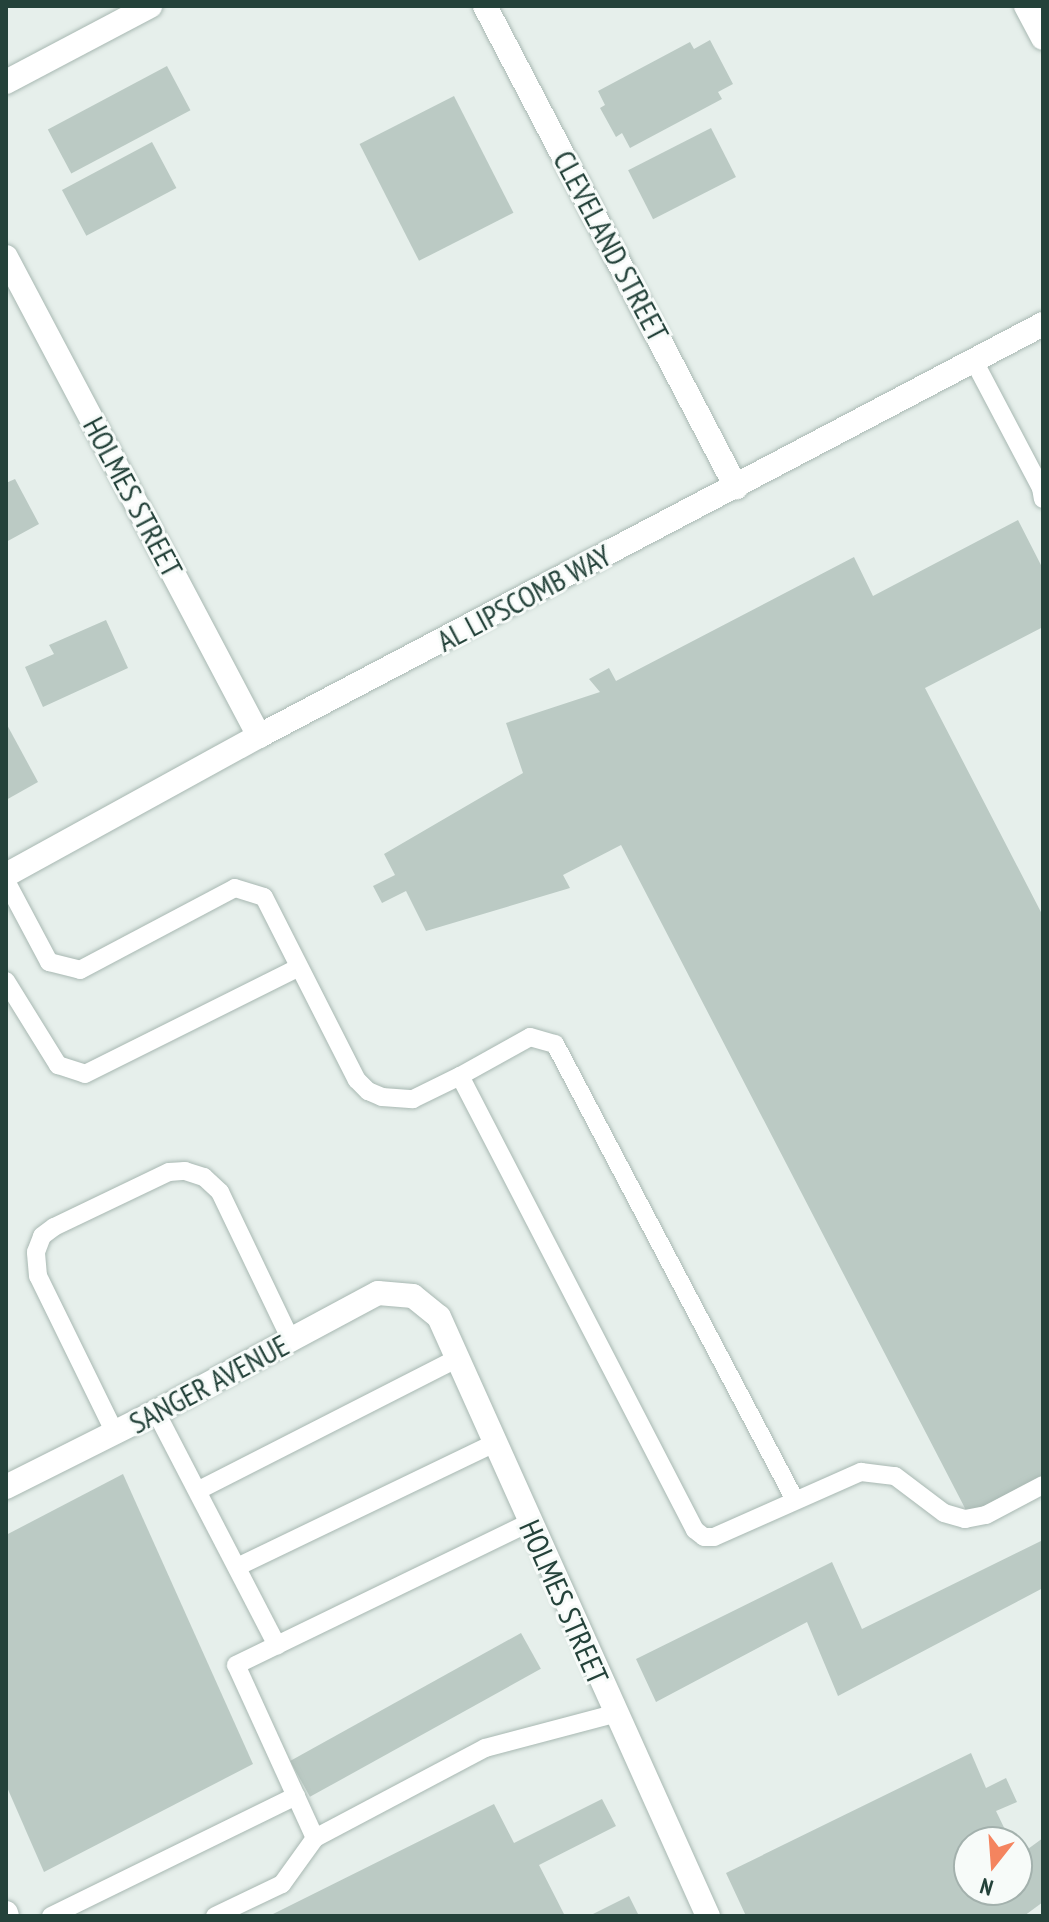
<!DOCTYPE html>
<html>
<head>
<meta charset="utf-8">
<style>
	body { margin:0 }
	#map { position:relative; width:1049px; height:1922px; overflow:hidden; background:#e6efeb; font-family:"PT Sans Narrow",sans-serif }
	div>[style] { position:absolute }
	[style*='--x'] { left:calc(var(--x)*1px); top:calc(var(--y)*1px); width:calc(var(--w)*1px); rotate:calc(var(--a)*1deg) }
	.building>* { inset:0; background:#bbcac4; transform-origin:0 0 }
	.roads { filter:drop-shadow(0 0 2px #a8b8b2) drop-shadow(0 0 2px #a8b8b2) }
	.lane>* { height:18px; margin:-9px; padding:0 9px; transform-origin:9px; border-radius:9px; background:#fff }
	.street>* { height:24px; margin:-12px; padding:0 12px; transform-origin:12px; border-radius:12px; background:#fff }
	.secondary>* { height:24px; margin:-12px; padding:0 12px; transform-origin:12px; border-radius:12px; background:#fff }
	span { translate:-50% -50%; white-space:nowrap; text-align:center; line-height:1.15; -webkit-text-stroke:6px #f7fbf9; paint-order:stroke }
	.street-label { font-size:30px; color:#24423a }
	.frame { position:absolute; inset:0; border:8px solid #24423a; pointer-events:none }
	.north { position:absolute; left:953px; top:1826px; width:80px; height:80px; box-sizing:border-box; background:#f7fbf9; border:2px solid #a3b1ad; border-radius:50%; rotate:197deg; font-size:22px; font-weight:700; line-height:32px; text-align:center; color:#24423a }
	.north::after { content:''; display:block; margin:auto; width:28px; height:36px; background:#f4845f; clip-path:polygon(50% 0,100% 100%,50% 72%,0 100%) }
</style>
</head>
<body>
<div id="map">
	<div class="building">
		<i style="clip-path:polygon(710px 40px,733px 84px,718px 92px,722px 99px,630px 148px,622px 133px,616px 137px,600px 108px,605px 105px,598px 91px,690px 42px,694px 49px)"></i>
		<i style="left:167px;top:66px;width:50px;height:135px;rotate:62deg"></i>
		<i style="left:454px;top:96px;width:131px;height:106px;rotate:63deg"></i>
		<i style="left:711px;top:128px;width:55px;height:93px;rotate:63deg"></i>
		<i style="left:152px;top:142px;width:52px;height:102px;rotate:62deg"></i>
		<i style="clip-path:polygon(15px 479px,39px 524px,6px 542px,6px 483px)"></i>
		<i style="clip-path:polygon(1018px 520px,1043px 569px,1043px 627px,925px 688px,1043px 916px,1043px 1476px,968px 1514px,621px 845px,563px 875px,570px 888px,426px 931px,406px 891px,382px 903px,373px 886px,395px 875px,384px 854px,523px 773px,506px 723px,600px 692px,589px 679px,609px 668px,616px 681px,854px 557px,873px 596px)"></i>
		<i style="clip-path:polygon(106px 620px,128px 668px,43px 707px,25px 667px,54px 654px,49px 645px)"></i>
		<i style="clip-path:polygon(6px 723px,38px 782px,6px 800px)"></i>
		<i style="clip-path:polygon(123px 1474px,253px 1764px,44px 1872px,6px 1785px,6px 1535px)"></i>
		<i style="clip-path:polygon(1043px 1540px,1043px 1588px,838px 1696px,807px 1622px,656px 1702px,636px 1659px,832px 1562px,862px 1629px)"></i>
		<i style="left:521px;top:1633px;width:41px;height:264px;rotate:61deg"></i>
		<i style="clip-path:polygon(971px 1753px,986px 1788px,1006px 1778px,1017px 1802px,996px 1811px,1011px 1842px,969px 1842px,969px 1890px,1017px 1890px,1017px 1857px,1043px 1838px,1043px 1902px,1024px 1916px,746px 1916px,726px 1873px)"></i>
		<i style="clip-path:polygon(602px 1799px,616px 1826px,539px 1865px,565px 1916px,269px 1916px,494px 1804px,514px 1843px)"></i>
		<i style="clip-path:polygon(629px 1896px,639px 1916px,589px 1916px)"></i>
	</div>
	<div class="roads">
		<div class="lane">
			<i style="--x:974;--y:361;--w:144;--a:62.2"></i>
			<i style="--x:1041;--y:488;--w:11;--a:80"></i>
			<i style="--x:6;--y:881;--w:92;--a:62"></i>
			<i style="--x:49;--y:962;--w:32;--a:14"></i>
			<i style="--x:80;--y:970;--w:175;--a:-27.9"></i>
			<i style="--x:235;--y:888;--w:30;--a:17"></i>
			<i style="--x:264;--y:897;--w:205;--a:63.1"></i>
			<i style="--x:357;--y:1080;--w:16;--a:45"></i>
			<i style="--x:368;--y:1091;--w:15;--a:23"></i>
			<i style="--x:382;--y:1097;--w:31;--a:4"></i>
			<i style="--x:413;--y:1099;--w:52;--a:-26.1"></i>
			<i style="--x:460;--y:1076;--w:511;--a:62.63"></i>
			<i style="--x:695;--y:1530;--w:11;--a:38"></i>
			<i style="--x:704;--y:1537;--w:10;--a:0"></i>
			<i style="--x:714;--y:1537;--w:161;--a:-23.9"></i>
			<i style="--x:861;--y:1472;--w:34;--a:7"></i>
			<i style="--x:895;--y:1476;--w:61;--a:37.1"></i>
			<i style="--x:944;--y:1513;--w:22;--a:16"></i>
			<i style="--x:965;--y:1519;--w:21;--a:-11"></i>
			<i style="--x:986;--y:1515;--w:64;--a:-27.8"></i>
			<i style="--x:6;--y:981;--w:99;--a:58.2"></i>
			<i style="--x:58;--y:1065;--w:28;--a:18"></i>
			<i style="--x:85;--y:1074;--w:238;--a:-26.5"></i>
			<i style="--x:460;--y:1076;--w:80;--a:-29.1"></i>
			<i style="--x:530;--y:1037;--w:26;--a:16"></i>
			<i style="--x:555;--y:1044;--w:515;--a:62.24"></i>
			<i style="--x:156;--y:1412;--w:263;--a:62.6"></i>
			<i style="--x:115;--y:1433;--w:175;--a:-116.1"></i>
			<i style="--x:38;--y:1276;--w:24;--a:-95"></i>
			<i style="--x:36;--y:1252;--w:17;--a:-69"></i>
			<i style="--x:42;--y:1236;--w:15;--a:-37"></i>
			<i style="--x:54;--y:1227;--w:127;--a:-25.6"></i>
			<i style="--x:169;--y:1172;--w:16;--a:-4"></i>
			<i style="--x:185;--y:1171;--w:20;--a:18"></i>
			<i style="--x:204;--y:1177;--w:22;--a:43"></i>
			<i style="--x:220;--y:1192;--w:164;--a:64.4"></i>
			<i style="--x:199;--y:1490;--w:291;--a:-27"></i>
			<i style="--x:237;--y:1567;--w:284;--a:-25.7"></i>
			<i style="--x:315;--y:1838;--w:190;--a:-114.5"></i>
			<i style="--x:236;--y:1665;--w:325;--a:-25.9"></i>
			<i style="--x:51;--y:1916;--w:273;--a:-26.1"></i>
			<i style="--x:215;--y:1916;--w:74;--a:-25.5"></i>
			<i style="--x:282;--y:1884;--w:57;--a:-54.3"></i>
			<i style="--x:315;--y:1838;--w:192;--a:-27.9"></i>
			<i style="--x:485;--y:1748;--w:133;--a:-14.8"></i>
		</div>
		<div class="street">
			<i style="--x:485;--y:6;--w:543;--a:62.44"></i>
			<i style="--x:1026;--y:6;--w:36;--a:62"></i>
			<i style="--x:6;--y:82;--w:163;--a:-27.8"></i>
			<i style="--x:6;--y:257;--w:542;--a:62.16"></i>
			<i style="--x:6;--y:1487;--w:168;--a:-26.6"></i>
			<i style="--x:156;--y:1412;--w:252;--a:-28.2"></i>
			<i style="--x:378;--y:1293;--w:35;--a:5"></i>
			<i style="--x:413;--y:1296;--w:33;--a:39"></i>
			<i style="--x:439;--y:1317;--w:657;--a:65.82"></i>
		</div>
		<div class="secondary">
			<i style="--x:6;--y:875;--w:289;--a:-28.8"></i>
			<i style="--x:259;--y:736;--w:886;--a:-27.72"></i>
			<i style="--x:6;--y:1913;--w:3;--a:72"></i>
		</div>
	</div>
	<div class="street-label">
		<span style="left:611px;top:246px;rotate:62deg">CLEVELAND STREET</span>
		<span style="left:133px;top:497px;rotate:62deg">HOLMES STREET</span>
		<span style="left:524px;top:598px;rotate:-28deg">AL LIPSCOMB WAY</span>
		<span style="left:209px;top:1384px;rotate:-28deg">SANGER AVENUE</span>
		<span style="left:564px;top:1602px;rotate:66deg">HOLMES STREET</span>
	</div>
	<div class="frame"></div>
	<div class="north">N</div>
</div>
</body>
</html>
